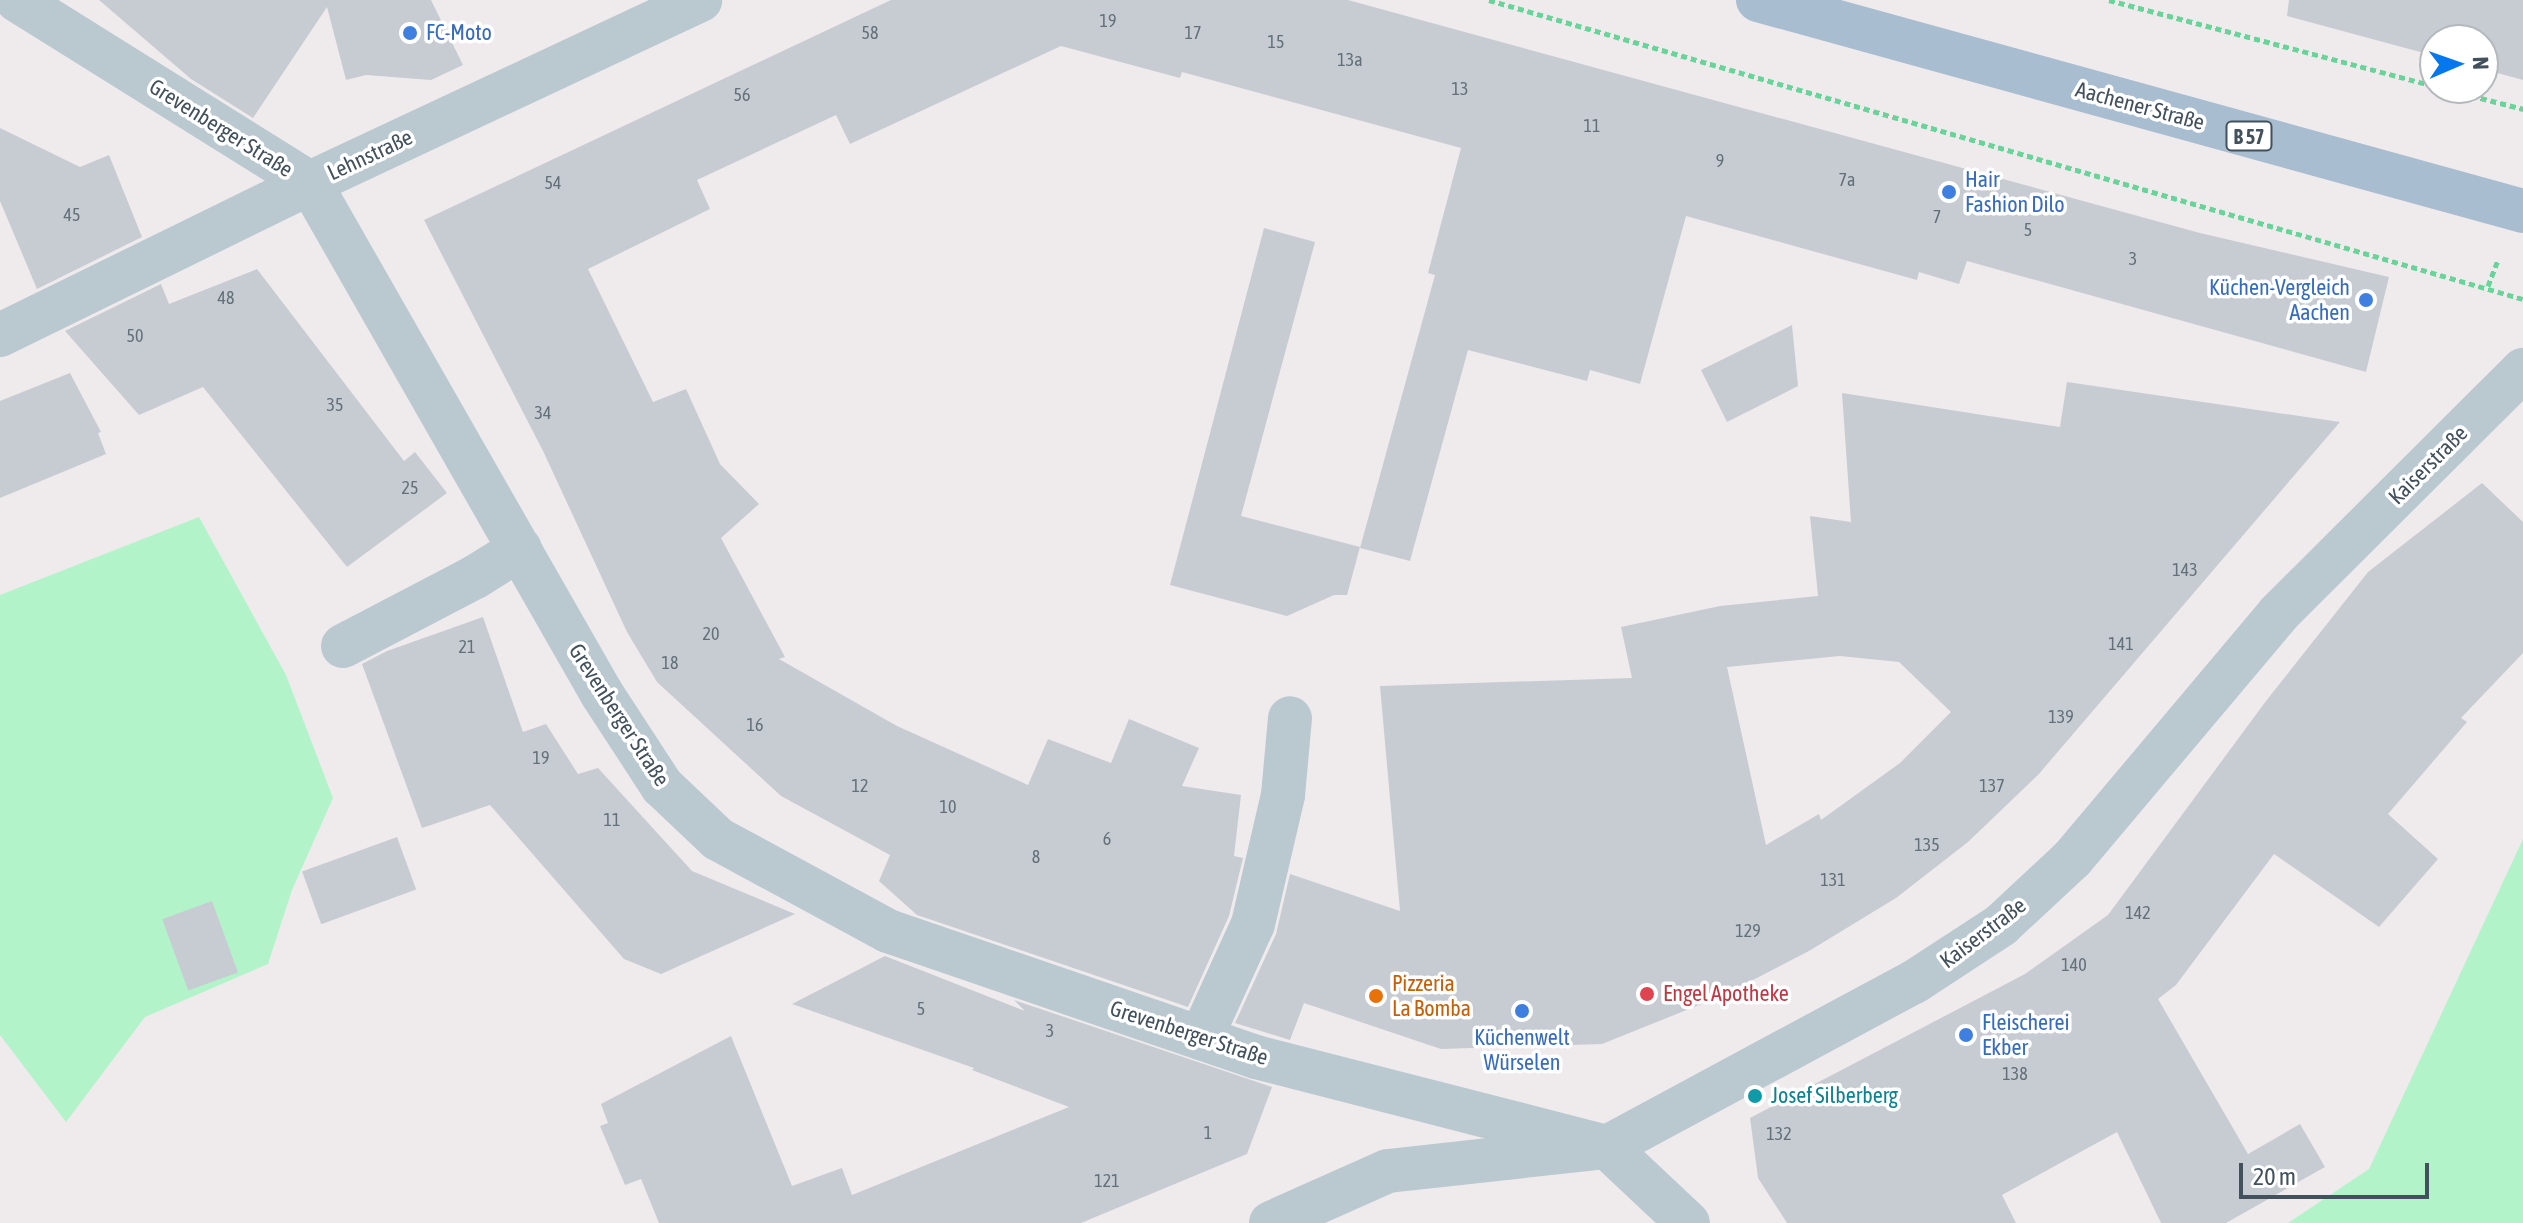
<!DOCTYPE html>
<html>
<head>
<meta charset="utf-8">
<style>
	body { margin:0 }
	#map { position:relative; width:2523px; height:1223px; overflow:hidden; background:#efebec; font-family:"Asap Condensed",sans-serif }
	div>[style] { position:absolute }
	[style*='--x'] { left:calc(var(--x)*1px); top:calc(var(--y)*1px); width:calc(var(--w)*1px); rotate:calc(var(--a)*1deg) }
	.green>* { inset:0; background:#b3f3c9 }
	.building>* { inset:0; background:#c7ccd2; transform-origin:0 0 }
	.path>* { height:5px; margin-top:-2.5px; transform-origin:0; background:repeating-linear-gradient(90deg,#68d499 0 6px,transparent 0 10px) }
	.minor>* { height:44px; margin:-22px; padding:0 22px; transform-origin:22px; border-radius:22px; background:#bac8d0 }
	.major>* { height:44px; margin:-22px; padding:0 22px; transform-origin:22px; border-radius:22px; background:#a8bdcf }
	.dots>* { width:22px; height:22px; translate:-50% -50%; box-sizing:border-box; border:4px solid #fff; border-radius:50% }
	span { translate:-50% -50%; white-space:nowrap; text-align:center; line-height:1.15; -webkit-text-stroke:7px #fff; paint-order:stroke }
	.number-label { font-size:18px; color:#637079 }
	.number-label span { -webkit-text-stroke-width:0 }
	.shield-label span { padding:2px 6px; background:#fff; border:2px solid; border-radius:6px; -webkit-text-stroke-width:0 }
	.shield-label { font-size:20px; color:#42515b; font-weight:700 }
	.shop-label { font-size:22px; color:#366cbe }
	.left { translate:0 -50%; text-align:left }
	.right { translate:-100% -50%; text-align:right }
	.street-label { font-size:22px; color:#42515b }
	.food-label { font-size:22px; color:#c56008 }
	.health-label { font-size:22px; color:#be3a42 }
	.culture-label { font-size:22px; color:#0d838f }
	.north { position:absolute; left:2419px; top:24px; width:80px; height:80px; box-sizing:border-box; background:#fff; border:2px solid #b3b9bd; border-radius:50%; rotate:88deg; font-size:22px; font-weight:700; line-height:32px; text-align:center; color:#42515b }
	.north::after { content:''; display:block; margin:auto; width:28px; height:36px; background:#0578ef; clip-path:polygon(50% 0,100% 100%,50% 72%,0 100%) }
	.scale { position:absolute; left:2239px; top:1163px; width:190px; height:36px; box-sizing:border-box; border:4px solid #42515b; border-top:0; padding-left:10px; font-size:24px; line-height:28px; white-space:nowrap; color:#42515b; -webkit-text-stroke:6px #fff; paint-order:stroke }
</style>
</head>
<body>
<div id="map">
	<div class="green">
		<i style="clip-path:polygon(199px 517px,286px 675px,333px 798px,292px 890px,268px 964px,145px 1017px,66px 1122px,0 1035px,0 595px)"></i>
		<i style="clip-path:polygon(2523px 839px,2523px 1223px,2288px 1223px,2369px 1169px)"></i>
	</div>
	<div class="building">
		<i style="clip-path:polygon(99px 0,431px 0,463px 65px,431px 80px,366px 75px,346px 80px,327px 7px,253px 118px,191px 79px)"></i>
		<i style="clip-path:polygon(891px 0,1348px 0,2200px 233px,2389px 277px,2366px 372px,1967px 261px,1959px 284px,1919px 272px,1917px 280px,1686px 216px,1640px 384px,1590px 370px,1587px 381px,1468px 350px,1410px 561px,1360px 548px,1435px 275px,1428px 273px,1461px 148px,1182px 72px,1180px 78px,1061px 46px,850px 144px,836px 115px,697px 180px,710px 209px,588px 269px,653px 402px,686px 389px,720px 464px,759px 504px,721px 538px,785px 657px,779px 659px,897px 726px,1028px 785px,1048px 739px,1111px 763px,1129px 719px,1199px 748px,1182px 786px,1241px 795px,1234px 856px,1243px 858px,1229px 916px,1188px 1007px,917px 915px,879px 881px,890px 855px,781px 796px,657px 682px,627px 632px,543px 451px,424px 220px)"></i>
		<i style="clip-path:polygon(2289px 0,2523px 0,2523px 80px,2483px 69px,2483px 40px,2435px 40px,2435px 56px,2287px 16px)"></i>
		<i style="clip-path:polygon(0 128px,80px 167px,109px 155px,142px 237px,37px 289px,0 201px)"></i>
		<i style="clip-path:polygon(1264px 228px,1315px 242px,1241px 516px,1360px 547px,1347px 595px,1334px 595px,1287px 616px,1170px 585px)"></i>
		<i style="clip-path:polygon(257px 269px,404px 461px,415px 452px,447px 493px,347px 567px,203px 387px,139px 415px,65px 331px,161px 284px,169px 304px)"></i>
		<i style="clip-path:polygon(1792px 325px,1798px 386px,1727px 422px,1701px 370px)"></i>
		<i style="clip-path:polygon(70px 373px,101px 432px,98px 433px,106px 454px,0 498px,0 401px)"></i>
		<i style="clip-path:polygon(evenodd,2067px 382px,2340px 422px,2038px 775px,1968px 842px,1896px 898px,1809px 951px,1724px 995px,1602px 1044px,1441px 1049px,1304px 1003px,1290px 1040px,1235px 1023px,1276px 934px,1290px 874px,1400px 911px,1380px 686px,1632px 678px,1621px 627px,1720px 606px,1818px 596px,1810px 516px,1851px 522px,1842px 393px,2060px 427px,2067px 382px,1840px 656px,1899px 662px,1951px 712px,1900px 763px,1821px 820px,1819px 814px,1766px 845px,1727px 667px,1840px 656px)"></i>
		<i style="clip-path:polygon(2482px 483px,2523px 522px,2523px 653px,2461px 718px,2467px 722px,2388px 814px,2438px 859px,2379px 927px,2274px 854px,2176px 985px,2158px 999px,2248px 1154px,2300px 1124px,2325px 1167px,2226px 1223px,2161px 1223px,2117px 1132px,2002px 1195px,2016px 1223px,1787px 1223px,1758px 1178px,1750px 1118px,2025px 974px,2108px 915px,2266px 701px,2368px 572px)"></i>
		<i style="clip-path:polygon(483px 617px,523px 732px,546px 724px,578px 774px,598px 768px,692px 871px,795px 914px,661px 974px,624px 959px,490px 805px,422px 828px,362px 664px,387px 651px)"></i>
		<i style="left:397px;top:837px;width:56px;height:101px;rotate:70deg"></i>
		<i style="left:212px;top:901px;width:76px;height:53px;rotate:70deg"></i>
		<i style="clip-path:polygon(885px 956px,1025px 1011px,1014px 1000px,1272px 1087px,1247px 1154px,1081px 1223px,659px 1223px,641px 1179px,625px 1185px,600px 1126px,608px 1123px,601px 1104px,731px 1036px,792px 1186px,842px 1168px,852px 1195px,1069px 1107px,972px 1070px,974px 1068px,792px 1004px)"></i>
	</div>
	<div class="path">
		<i style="--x:1489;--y:0;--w:1076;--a:16.13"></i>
		<i style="--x:2109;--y:0;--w:337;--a:14.8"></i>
		<i style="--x:2442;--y:88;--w:84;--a:14.5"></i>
		<i style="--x:2488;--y:286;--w:26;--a:-69"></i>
	</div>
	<div class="minor">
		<i style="--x:17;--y:0;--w:345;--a:32"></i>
		<i style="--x:310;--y:183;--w:589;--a:60.26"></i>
		<i style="--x:602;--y:694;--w:110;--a:56.9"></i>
		<i style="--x:662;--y:786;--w:77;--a:43.4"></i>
		<i style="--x:718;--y:839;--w:193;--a:28.4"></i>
		<i style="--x:888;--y:931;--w:389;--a:18.9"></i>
		<i style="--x:1256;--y:1057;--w:362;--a:14.4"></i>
		<i style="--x:1607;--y:1147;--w:111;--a:43.2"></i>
		<i style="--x:0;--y:335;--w:345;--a:-26.1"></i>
		<i style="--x:310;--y:183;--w:431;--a:-25.1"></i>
		<i style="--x:343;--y:646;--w:149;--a:-27.6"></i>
		<i style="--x:475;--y:577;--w:53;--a:-31.9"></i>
		<i style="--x:1201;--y:1038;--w:125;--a:-65.5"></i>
		<i style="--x:1253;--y:924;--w:132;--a:-76.9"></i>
		<i style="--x:1283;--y:795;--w:77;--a:-84.8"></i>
		<i style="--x:1271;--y:1223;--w:128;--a:-24"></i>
		<i style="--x:1388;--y:1171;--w:220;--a:-6.3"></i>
		<i style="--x:1607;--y:1147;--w:349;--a:-28.3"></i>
		<i style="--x:1914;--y:982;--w:104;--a:-33.2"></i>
		<i style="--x:2001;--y:925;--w:97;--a:-42.9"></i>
		<i style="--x:2072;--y:859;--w:320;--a:-49.9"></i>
		<i style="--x:2278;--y:614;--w:346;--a:-44.9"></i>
	</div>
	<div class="major">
		<i style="--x:1758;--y:0;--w:794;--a:15.42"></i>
	</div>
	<div class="dots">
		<i style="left:410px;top:33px;background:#3f7fe0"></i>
		<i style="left:1949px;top:192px;background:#3f7fe0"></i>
		<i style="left:2366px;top:300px;background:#3f7fe0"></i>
		<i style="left:1647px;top:994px;background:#e0444e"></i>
		<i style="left:1376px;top:996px;background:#e8710a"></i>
		<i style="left:1522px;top:1011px;background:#3f7fe0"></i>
		<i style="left:1966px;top:1035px;background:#3f7fe0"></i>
		<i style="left:1755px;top:1096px;background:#0f9aa8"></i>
	</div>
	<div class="number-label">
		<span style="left:1108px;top:21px">19</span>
		<span style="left:870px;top:33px">58</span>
		<span style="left:1193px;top:33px">17</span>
		<span style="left:1276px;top:42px">15</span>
		<span style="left:1350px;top:60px">13a</span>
		<span style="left:1460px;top:89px">13</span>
		<span style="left:742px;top:95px">56</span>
		<span style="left:1592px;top:126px">11</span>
		<span style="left:1720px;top:161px">9</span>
		<span style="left:1847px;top:180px">7a</span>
		<span style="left:553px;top:183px">54</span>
		<span style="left:72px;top:215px">45</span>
		<span style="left:1937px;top:217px">7</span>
		<span style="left:2028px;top:230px">5</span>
		<span style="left:2133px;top:259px">3</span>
		<span style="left:226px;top:298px">48</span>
		<span style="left:135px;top:336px">50</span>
		<span style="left:335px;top:405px">35</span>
		<span style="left:543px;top:413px">34</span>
		<span style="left:410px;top:488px">25</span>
		<span style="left:2185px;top:570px">143</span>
		<span style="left:711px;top:634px">20</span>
		<span style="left:2121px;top:644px">141</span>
		<span style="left:467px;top:647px">21</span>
		<span style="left:670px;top:663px">18</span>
		<span style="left:2061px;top:717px">139</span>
		<span style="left:755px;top:725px">16</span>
		<span style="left:541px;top:758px">19</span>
		<span style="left:860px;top:786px">12</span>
		<span style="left:1992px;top:786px">137</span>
		<span style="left:948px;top:807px">10</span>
		<span style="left:612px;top:820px">11</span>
		<span style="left:1107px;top:839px">6</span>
		<span style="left:1927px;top:845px">135</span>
		<span style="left:1036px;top:857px">8</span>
		<span style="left:1833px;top:880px">131</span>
		<span style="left:2138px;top:913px">142</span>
		<span style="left:1748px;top:931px">129</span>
		<span style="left:2074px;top:965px">140</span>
		<span style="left:921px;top:1009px">5</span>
		<span style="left:1050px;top:1031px">3</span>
		<span style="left:2015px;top:1074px">138</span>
		<span style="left:1208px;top:1133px">1</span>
		<span style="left:1779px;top:1134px">132</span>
		<span style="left:1107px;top:1181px">121</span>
	</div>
	<div class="shield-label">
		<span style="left:2249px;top:136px">B 57</span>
	</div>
	<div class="shop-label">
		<span class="left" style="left:426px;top:33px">FC-Moto</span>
		<span class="left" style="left:1965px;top:192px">Hair<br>Fashion Dilo</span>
		<span class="right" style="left:2350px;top:300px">Küchen-Vergleich<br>Aachen</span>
		<span class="left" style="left:1982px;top:1035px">Fleischerei<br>Ekber</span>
		<span style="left:1522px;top:1050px">Küchenwelt<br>Würselen</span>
	</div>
	<div class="street-label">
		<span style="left:2140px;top:106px;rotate:15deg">Aachener Straße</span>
		<span style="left:221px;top:128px;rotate:32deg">Grevenberger Straße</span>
		<span style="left:370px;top:155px;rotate:-25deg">Lehnstraße</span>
		<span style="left:2428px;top:465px;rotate:-45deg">Kaiserstraße</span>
		<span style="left:619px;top:715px;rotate:57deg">Grevenberger Straße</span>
		<span style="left:1983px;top:933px;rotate:-37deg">Kaiserstraße</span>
		<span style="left:1189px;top:1033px;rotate:18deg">Grevenberger Straße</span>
	</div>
	<div class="food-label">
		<span class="left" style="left:1392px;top:996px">Pizzeria<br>La Bomba</span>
	</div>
	<div class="health-label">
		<span class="left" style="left:1663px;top:994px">Engel Apotheke</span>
	</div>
	<div class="culture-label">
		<span class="left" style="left:1771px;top:1096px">Josef Silberberg</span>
	</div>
	<div class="north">N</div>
	<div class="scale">20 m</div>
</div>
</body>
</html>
